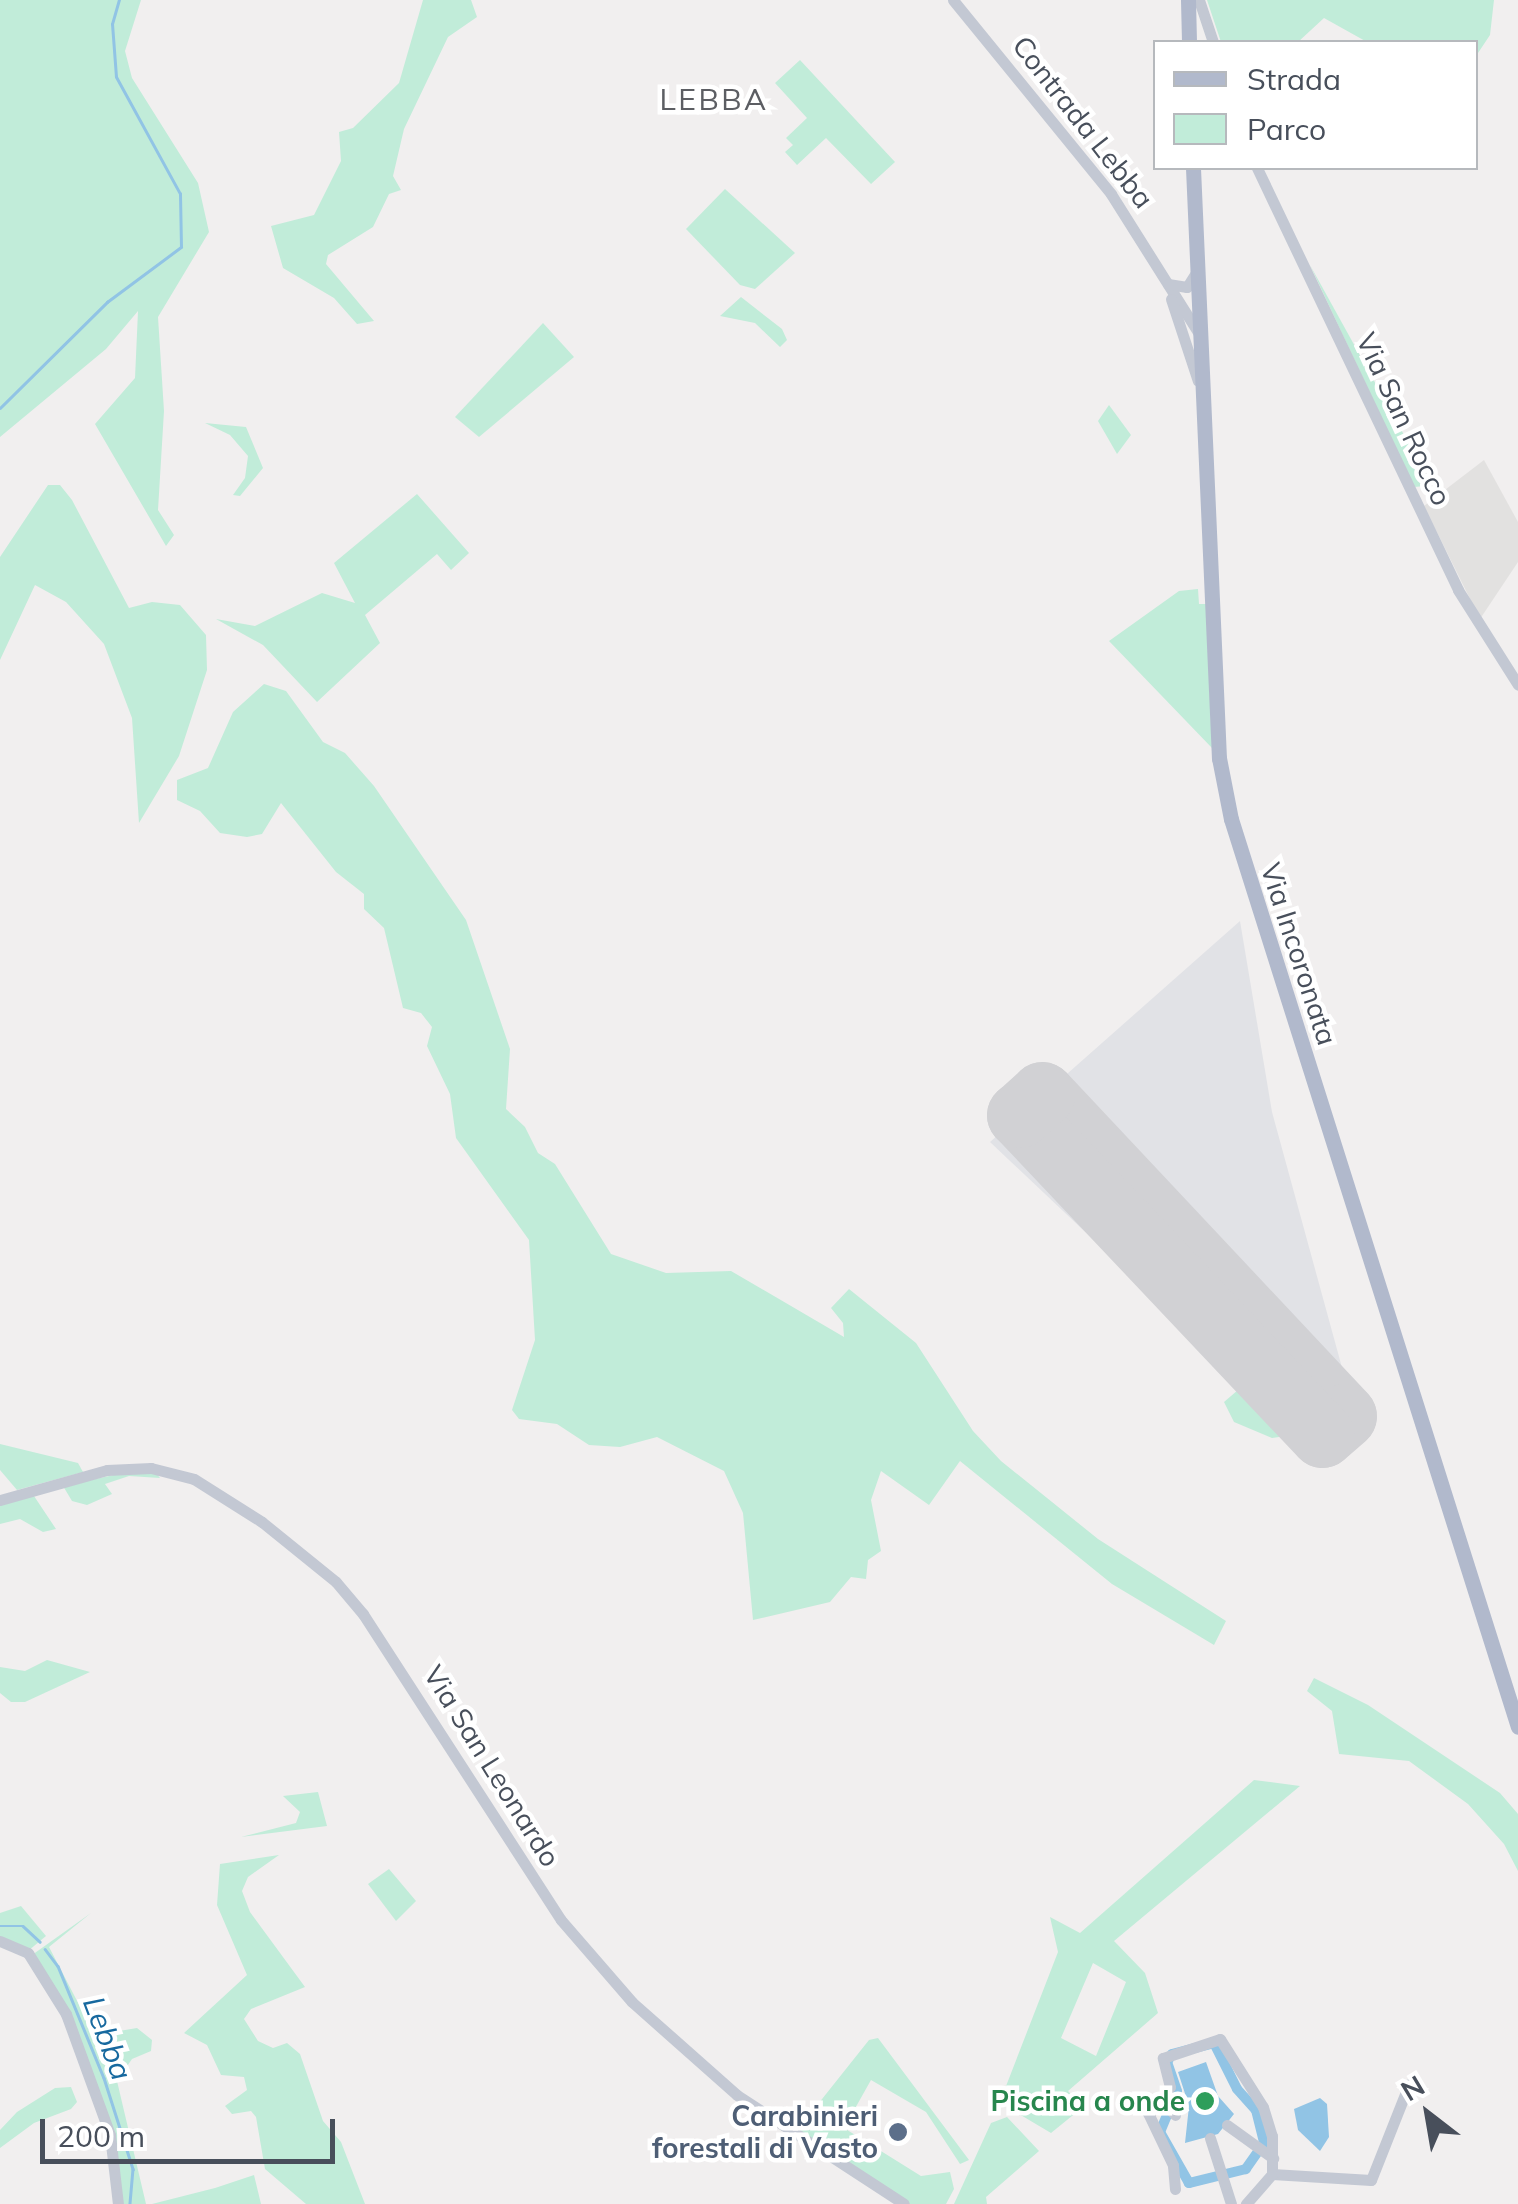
<!DOCTYPE html>
<html>
<head>
<meta charset="utf-8">
<style>
	body { margin:0 }
	#map { position:relative; width:1518px; height:2204px; overflow:hidden; background:#f1efef; font-family:Mulish,sans-serif }
	div>[style] { position:absolute }
	[style*='--x'] { left:calc(var(--x)*1px); top:calc(var(--y)*1px); width:calc(var(--w)*1px); rotate:calc(var(--a)*1deg) }
	.education>* { inset:0; background:#e2e1e0 }
	.airport>* { inset:0; background:#e1e2e6 }
	.green>* { inset:0; background:#c1ecd9 }
	.water>* { inset:0; background:#91c4e5 }
	.stream>* { height:2.5px; margin:-1.25px; padding:0 1.25px; transform-origin:1.25px; border-radius:1.25px; background:#91c4e5 }
	.canal>* { height:10px; margin:-5px; padding:0 5px; transform-origin:5px; border-radius:5px; background:#91c4e5 }
	.runway>* { height:65px; margin:-32.5px; padding:0 32.5px; transform-origin:32.5px; border-radius:32.5px; background:#d1d1d4 }
	.minor>* { height:11px; margin:-5.5px; padding:0 5.5px; transform-origin:5.5px; border-radius:5.5px; background:#c3c8d3 }
	.major>* { height:15px; margin:-7.5px; padding:0 7.5px; transform-origin:7.5px; border-radius:7.5px; background:#b1b9cc }
	.dots>* { width:28px; height:28px; translate:-50% -50%; box-sizing:border-box; border:5px solid #fff; border-radius:50% }
	span { translate:-50% -50%; white-space:nowrap; text-align:center; line-height:1.15; -webkit-text-stroke:9px #fff; paint-order:stroke }
	.street-label { font-size:28px; color:#484f5b }
	.leisure-label { font-size:28px; color:#27864d; font-weight:700 }
	.right { translate:-100% -50%; text-align:right }
	.service-label { font-size:28px; color:#4e5e75; font-weight:700 }
	.neighbourhood-label { font-size:30px; color:#5c5e63; letter-spacing:2.5px }
	.water-label { font-size:30px; color:#17699f; font-style:italic }
	.legend { position:absolute; left:1153px; top:40px; width:325px; height:130px; box-sizing:border-box; background:#fff; border:2px solid #b6b9bd; margin:0; padding:12px 18px; list-style:none; font-size:30px; color:#484f5b }
	.legend li { display:flex; align-items:center; gap:20px; height:50px }
	.legend b { width:50px; border:2px solid #b6b9bd }
	.north { position:absolute; left:1378px; top:2064px; width:100px; height:100px; -webkit-text-stroke:8px #fff; paint-order:stroke; rotate:329deg; font-size:28px; font-weight:700; line-height:40px; text-align:center; color:#484f5b }
	.north::after { content:''; display:block; margin:auto; width:35px; height:45px; background:#484f5b; clip-path:polygon(50% 0,100% 100%,50% 72%,0 100%) }
	.scale { position:absolute; left:40px; top:2119px; width:295px; height:45px; box-sizing:border-box; border:5px solid #484f5b; border-top:0; padding-left:12px; font-size:30px; line-height:35px; white-space:nowrap; color:#484f5b; -webkit-text-stroke:8px #fff; paint-order:stroke }
</style>
</head>
<body>
<div id="map">
	<div class="education">
		<i style="clip-path:polygon(1484px 460px,1518px 522px,1518px 562px,1480px 619px,1424px 506px)"></i>
	</div>
	<div class="airport">
		<i style="clip-path:polygon(1240px 921px,1272px 1112px,1361px 1437px,1302px 1437px,990px 1142px)"></i>
	</div>
	<div class="green">
		<i style="clip-path:polygon(0 0,141px 0,125px 51px,132px 78px,198px 183px,209px 232px,158px 317px,164px 411px,158px 510px,174px 535px,166px 546px,95px 424px,135px 378px,138px 311px,106px 349px,0 437px)"></i>
		<i style="clip-path:polygon(423px 0,471px 0,477px 17px,448px 37px,404px 129px,393px 176px,401px 190px,389px 194px,373px 227px,328px 255px,326px 264px,374px 321px,357px 324px,334px 298px,283px 268px,271px 226px,314px 215px,341px 161px,339px 132px,353px 128px,399px 83px)"></i>
		<i style="clip-path:polygon(1207px 0,1494px 0,1490px 35px,1476px 56px,1476px 42px,1367px 42px,1324px 18px,1298px 42px,1221px 42px)"></i>
		<i style="clip-path:polygon(800px 60px,895px 162px,871px 184px,826px 138px,797px 165px,785px 152px,793px 145px,786px 138px,807px 118px,775px 83px)"></i>
		<i style="clip-path:polygon(725px 189px,795px 253px,755px 289px,740px 285px,686px 229px)"></i>
		<i style="clip-path:polygon(1310px 265px,1430px 482px,1425px 486px,1414px 487px)"></i>
		<i style="clip-path:polygon(741px 297px,782px 329px,787px 340px,780px 347px,755px 323px,720px 316px)"></i>
		<i style="clip-path:polygon(543px 323px,574px 357px,479px 437px,455px 417px)"></i>
		<i style="clip-path:polygon(1109px 405px,1131px 435px,1117px 454px,1098px 421px)"></i>
		<i style="clip-path:polygon(205px 423px,246px 427px,263px 468px,240px 496px,233px 495px,245px 478px,248px 456px,230px 435px)"></i>
		<i style="clip-path:polygon(48px 485px,60px 485px,72px 500px,129px 608px,152px 602px,180px 605px,206px 635px,207px 670px,179px 756px,139px 823px,132px 718px,104px 644px,66px 602px,35px 585px,0 660px,0 557px)"></i>
		<i style="clip-path:polygon(417px 494px,469px 553px,451px 570px,437px 554px,365px 615px,380px 643px,317px 702px,263px 645px,216px 619px,255px 626px,322px 593px,355px 603px,334px 563px)"></i>
		<i style="clip-path:polygon(1198px 589px,1199px 604px,1206px 604px,1212px 748px,1109px 641px,1179px 591px)"></i>
		<i style="clip-path:polygon(264px 684px,286px 691px,323px 742px,345px 753px,374px 786px,466px 920px,510px 1049px,506px 1109px,525px 1127px,538px 1153px,555px 1164px,611px 1254px,666px 1273px,731px 1271px,844px 1337px,843px 1323px,831px 1308px,849px 1289px,916px 1343px,973px 1431px,1001px 1461px,1098px 1539px,1226px 1621px,1214px 1645px,1112px 1584px,960px 1461px,929px 1505px,881px 1471px,871px 1500px,881px 1551px,868px 1560px,866px 1579px,851px 1577px,830px 1602px,753px 1620px,743px 1513px,724px 1471px,657px 1437px,620px 1447px,589px 1445px,557px 1424px,519px 1419px,512px 1410px,535px 1340px,529px 1240px,456px 1138px,450px 1094px,427px 1046px,432px 1027px,421px 1013px,403px 1008px,384px 928px,364px 909px,364px 894px,336px 872px,281px 803px,262px 834px,247px 837px,220px 833px,200px 811px,177px 800px,177px 780px,208px 768px,233px 712px)"></i>
		<i style="clip-path:polygon(1238px 1390px,1285px 1423px,1286px 1436px,1272px 1438px,1234px 1422px,1224px 1402px)"></i>
		<i style="clip-path:polygon(0 1444px,78px 1463px,83px 1472px,17px 1490px,0 1470px)"></i>
		<i style="clip-path:polygon(123px 1473px,157px 1474px,160px 1478px,129px 1476px,105px 1484px,112px 1494px,87px 1505px,72px 1501px,63px 1486px)"></i>
		<i style="clip-path:polygon(32px 1493px,56px 1529px,43px 1532px,20px 1519px,0 1524px,0 1502px)"></i>
		<i style="clip-path:polygon(47px 1660px,90px 1672px,25px 1702px,11px 1702px,0 1693px,0 1667px,25px 1671px)"></i>
		<i style="clip-path:polygon(1314px 1678px,1368px 1705px,1500px 1793px,1518px 1814px,1518px 1871px,1504px 1844px,1468px 1804px,1409px 1761px,1339px 1754px,1332px 1711px,1307px 1691px)"></i>
		<i style="clip-path:polygon(evenodd,1254px 1780px,1300px 1786px,1114px 1941px,1145px 1973px,1158px 2013px,1068px 2091px,1083px 2107px,1051px 2133px,1009px 2108px,1001px 2099px,1058px 1952px,1050px 1917px,1080px 1933px,1254px 1780px,1093px 1963px,1126px 1982px,1096px 2056px,1061px 2038px,1093px 1963px)"></i>
		<i style="clip-path:polygon(318px 1792px,327px 1826px,241px 1837px,296px 1823px,300px 1812px,283px 1796px)"></i>
		<i style="clip-path:polygon(279px 1855px,248px 1877px,242px 1891px,250px 1912px,305px 1987px,251px 2009px,244px 2019px,258px 2041px,273px 2048px,287px 2043px,300px 2054px,323px 2121px,341px 2142px,365px 2204px,306px 2204px,265px 2169px,256px 2117px,251px 2111px,232px 2114px,225px 2106px,247px 2090px,244px 2077px,221px 2075px,207px 2045px,184px 2033px,247px 1975px,217px 1905px,220px 1864px)"></i>
		<i style="clip-path:polygon(389px 1869px,416px 1901px,396px 1921px,368px 1884px)"></i>
		<i style="clip-path:polygon(21px 1906px,46px 1936px,28px 1951px,0 1938px,0 1913px)"></i>
		<i style="clip-path:polygon(91px 1913px,49px 1947px,99px 2043px,107px 2033px,137px 2028px,152px 2040px,151px 2051px,132px 2059px,117px 2081px,146px 2204px,120px 2204px,91px 2069px,32px 1955px)"></i>
		<i style="clip-path:polygon(878px 2038px,969px 2160px,960px 2164px,926px 2112px,871px 2080px,844px 2128px,921px 2176px,950px 2172px,954px 2189px,946px 2204px,909px 2204px,795px 2133px,869px 2040px)"></i>
		<i style="clip-path:polygon(71px 2087px,77px 2102px,71px 2109px,34px 2123px,0 2148px,0 2130px,17px 2112px,55px 2088px)"></i>
		<i style="clip-path:polygon(1007px 2117px,1039px 2151px,986px 2197px,987px 2204px,954px 2204px,991px 2123px)"></i>
		<i style="clip-path:polygon(254px 2175px,261px 2204px,152px 2204px,215px 2188px)"></i>
	</div>
	<div class="water">
		<i style="clip-path:polygon(1206px 2062px,1218px 2096px,1234px 2114px,1218px 2134px,1185px 2143px,1189px 2106px,1178px 2072px)"></i>
		<i style="clip-path:polygon(1320px 2098px,1327px 2104px,1329px 2137px,1320px 2151px,1298px 2130px,1294px 2109px)"></i>
	</div>
	<div class="stream">
		<i style="--x:0;--y:408;--w:151;--a:-44.7"></i>
		<i style="--x:107;--y:302;--w:92;--a:-36.6"></i>
		<i style="--x:181;--y:247;--w:53;--a:-91.1"></i>
		<i style="--x:180;--y:194;--w:133;--a:-118.7"></i>
		<i style="--x:116;--y:77;--w:53;--a:-94.3"></i>
		<i style="--x:112;--y:24;--w:25;--a:-74"></i>
		<i style="--x:0;--y:1926;--w:23;--a:0"></i>
		<i style="--x:23;--y:1926;--w:23;--a:43"></i>
		<i style="--x:45;--y:1949;--w:21;--a:53"></i>
		<i style="--x:58;--y:1966;--w:121;--a:67.7"></i>
		<i style="--x:104;--y:2078;--w:96;--a:72.3"></i>
		<i style="--x:133;--y:2169;--w:35;--a:95"></i>
	</div>
	<div class="canal">
		<i style="--x:1214;--y:2043;--w:51;--a:63.4"></i>
		<i style="--x:1237;--y:2089;--w:28;--a:48"></i>
		<i style="--x:1256;--y:2110;--w:34;--a:76"></i>
		<i style="--x:1264;--y:2143;--w:32;--a:125"></i>
		<i style="--x:1246;--y:2169;--w:59;--a:166.2"></i>
		<i style="--x:1189;--y:2183;--w:59;--a:-119.6"></i>
		<i style="--x:1160;--y:2132;--w:44;--a:-67.5"></i>
		<i style="--x:1177;--y:2091;--w:31;--a:-109"></i>
		<i style="--x:1167;--y:2062;--w:9;--a:-58"></i>
		<i style="--x:1172;--y:2054;--w:43;--a:-14.7"></i>
	</div>
	<div class="runway">
		<i style="--x:1042;--y:1094;--w:441;--a:46.8"></i>
		<i style="--x:1344;--y:1416;--w:29;--a:139"></i>
		<i style="--x:1322;--y:1435;--w:441;--a:-133.4"></i>
		<i style="--x:1019;--y:1115;--w:31;--a:-42"></i>
	</div>
	<div class="minor">
		<i style="--x:953;--y:0;--w:250;--a:50.8"></i>
		<i style="--x:1111;--y:194;--w:165;--a:57.8"></i>
		<i style="--x:1199;--y:0;--w:44;--a:71.6"></i>
		<i style="--x:1257;--y:168;--w:467;--a:64.5"></i>
		<i style="--x:1458;--y:590;--w:112;--a:57.7"></i>
		<i style="--x:1168;--y:284;--w:19;--a:9"></i>
		<i style="--x:1187;--y:287;--w:19;--a:-58"></i>
		<i style="--x:1171;--y:299;--w:86;--a:71.8"></i>
		<i style="--x:0;--y:1500;--w:111;--a:-15.7"></i>
		<i style="--x:107;--y:1470;--w:44;--a:-2.6"></i>
		<i style="--x:151;--y:1468;--w:44;--a:14.3"></i>
		<i style="--x:194;--y:1479;--w:80;--a:32.3"></i>
		<i style="--x:262;--y:1522;--w:95;--a:39"></i>
		<i style="--x:336;--y:1582;--w:42;--a:49.8"></i>
		<i style="--x:363;--y:1614;--w:364;--a:57.1"></i>
		<i style="--x:561;--y:1920;--w:108;--a:49.1"></i>
		<i style="--x:632;--y:2002;--w:140;--a:41.5"></i>
		<i style="--x:737;--y:2095;--w:199;--a:33.1"></i>
		<i style="--x:0;--y:1941;--w:30;--a:23"></i>
		<i style="--x:28;--y:1953;--w:72;--a:58.1"></i>
		<i style="--x:66;--y:2014;--w:129;--a:70"></i>
		<i style="--x:110;--y:2135;--w:69;--a:83.4"></i>
		<i style="--x:1167;--y:2106;--w:12;--a:48"></i>
		<i style="--x:1227;--y:2125;--w:57;--a:35.7"></i>
		<i style="--x:1210;--y:2138;--w:69;--a:72.3"></i>
		<i style="--x:1272;--y:2174;--w:99;--a:3.5"></i>
		<i style="--x:1371;--y:2180;--w:103;--a:-68.4"></i>
		<i style="--x:1175;--y:2189;--w:24;--a:-95"></i>
		<i style="--x:1173;--y:2165;--w:58;--a:-115.7"></i>
		<i style="--x:1148;--y:2113;--w:34;--a:-50"></i>
		<i style="--x:1170;--y:2087;--w:30;--a:-104"></i>
		<i style="--x:1163;--y:2058;--w:60;--a:-18.4"></i>
		<i style="--x:1220;--y:2039;--w:80;--a:57.7"></i>
		<i style="--x:1263;--y:2107;--w:30;--a:73"></i>
		<i style="--x:1272;--y:2136;--w:38;--a:90"></i>
		<i style="--x:1272;--y:2174;--w:40;--a:131"></i>
	</div>
	<div class="major">
		<i style="--x:1188;--y:0;--w:42;--a:88.6"></i>
		<i style="--x:1193;--y:168;--w:591;--a:87.48"></i>
		<i style="--x:1219;--y:758;--w:62;--a:78.9"></i>
		<i style="--x:1231;--y:819;--w:952;--a:72.46"></i>
	</div>
	<div class="dots">
		<i style="left:1205px;top:2101px;background:#2e9e5b"></i>
		<i style="left:898px;top:2132px;background:#5c6f8a"></i>
	</div>
	<div class="street-label">
		<span style="left:1083px;top:122px;rotate:52deg">Contrada Lebba</span>
		<span style="left:1404px;top:419px;rotate:65deg">Via San Rocco</span>
		<span style="left:1299px;top:954px;rotate:72deg">Via Incoronata</span>
		<span style="left:492px;top:1766px;rotate:58deg">Via San Leonardo</span>
	</div>
	<div class="leisure-label">
		<span class="right" style="left:1185px;top:2101px">Piscina a onde</span>
	</div>
	<div class="service-label">
		<span class="right" style="left:878px;top:2132px">Carabinieri<br>forestali di Vasto</span>
	</div>
	<div class="neighbourhood-label">
		<span style="left:714px;top:99px">LEBBA</span>
	</div>
	<div class="water-label">
		<span style="left:108px;top:2038px;rotate:69deg">Lebba</span>
	</div>
	<ul class="legend">
	<li><b style="height:12px;background:#b1b9cc"></b>Strada</li>
	<li><b style="height:28px;background:#c1ecd9"></b>Parco</li>
	</ul>
	<div class="north">N</div>
	<div class="scale">200 m</div>
</div>
</body>
</html>
